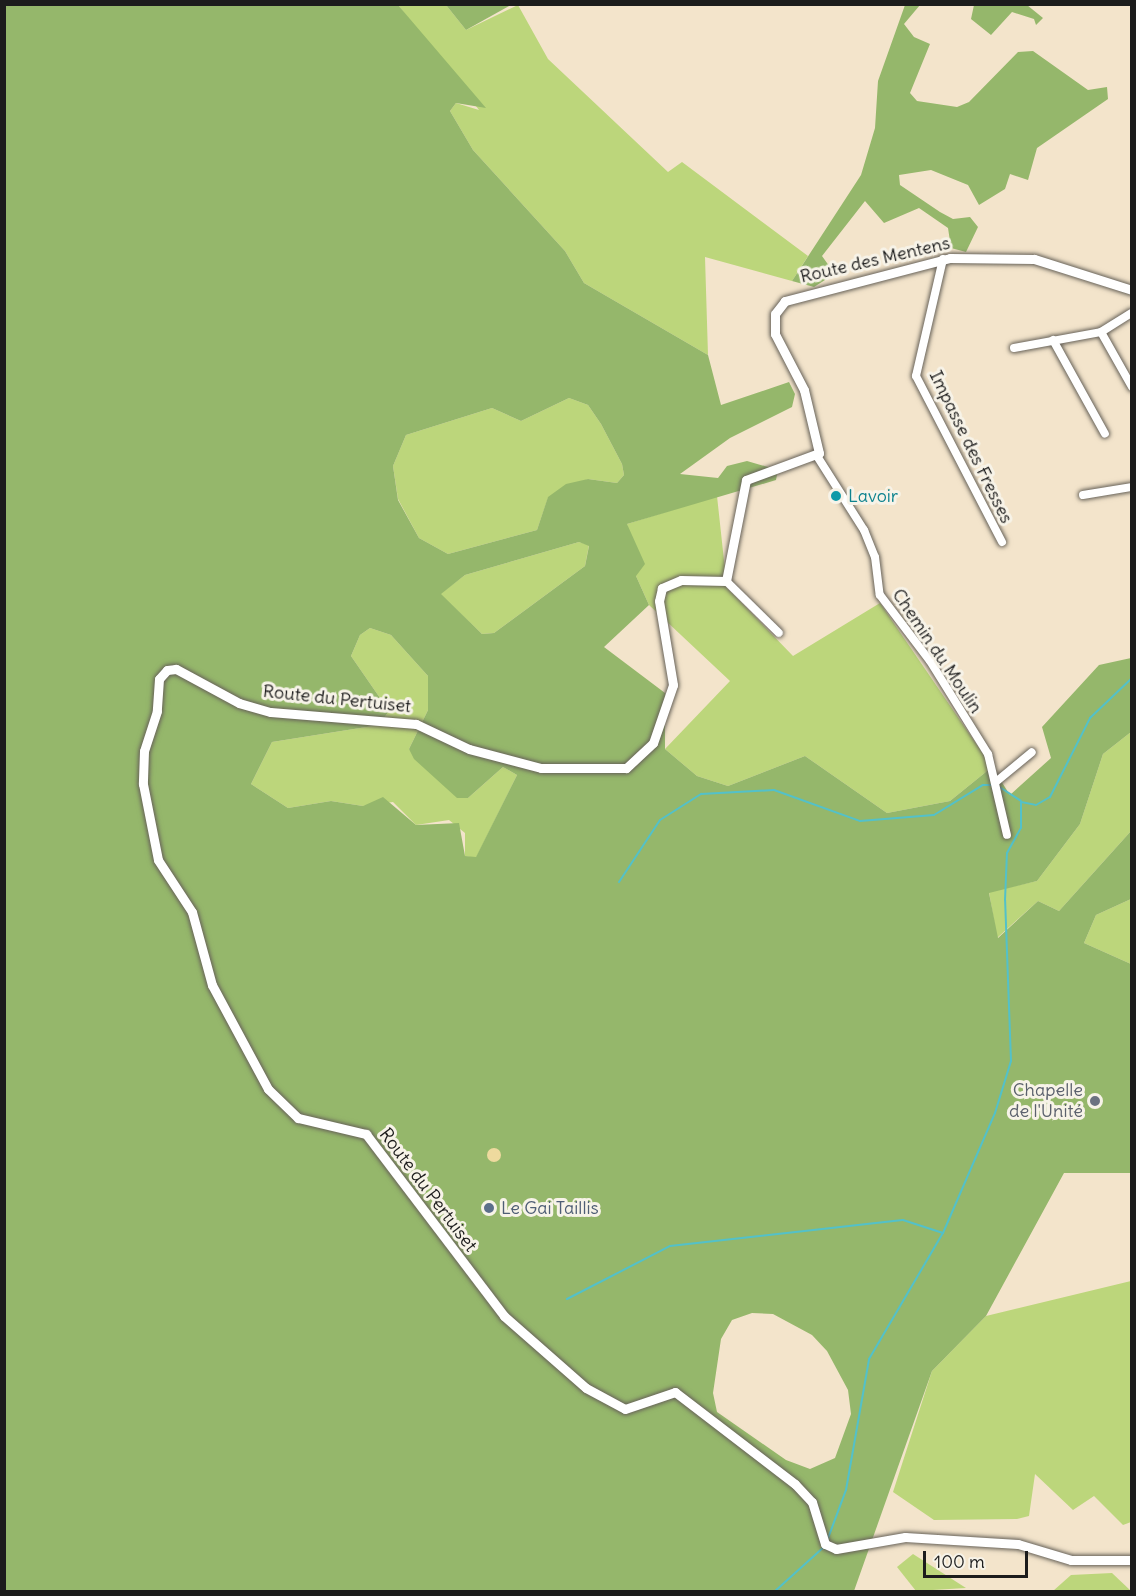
<!DOCTYPE html>
<html>
<head>
<meta charset="utf-8">
<style>
	body { margin:0 }
	#map { position:relative; width:1136px; height:1596px; overflow:hidden; background:#f3e4cb; font-family:Delius,sans-serif }
	div>[style] { position:absolute }
	[style*='--x'] { left:calc(var(--x)*1px); top:calc(var(--y)*1px); width:calc(var(--w)*1px); rotate:calc(var(--a)*1deg) }
	.green>* { inset:0; background:#bcd67b }
	.forest>* { inset:0; background:#95b76b }
	.sand>* { inset:0; background:#eeda9e }
	.round { border-radius:50% }
	.stream>* { height:2px; margin:-1px; padding:0 1px; transform-origin:1px; border-radius:1px; background:#53c1c9 }
	.roads { filter:drop-shadow(0 0 2px #676259) drop-shadow(0 0 2px #676259) }
	.minor>* { height:8px; margin:-4px; padding:0 4px; transform-origin:4px; border-radius:4px; background:#fff }
	.tertiary>* { height:9px; margin:-4.5px; padding:0 4.5px; transform-origin:4.5px; border-radius:4.5px; background:#fff }
	.dots>* { width:16px; height:16px; translate:-50% -50%; box-sizing:border-box; border:3px solid #f7f3e8; border-radius:50% }
	span { translate:-50% -50%; white-space:nowrap; text-align:center; line-height:1.15; -webkit-text-stroke:6px #f7f3e8; paint-order:stroke }
	.street-label { font-size:18px; color:#1c1c1c }
	.culture-label { font-size:18px; color:#0d838f }
	.left { translate:0 -50%; text-align:left }
	.worship-label { font-size:18px; color:#5b616d }
	.right { translate:-100% -50%; text-align:right }
	.service-label { font-size:18px; color:#4e5e75 }
	.frame { position:absolute; inset:0; border:6px solid #1c1c1c; pointer-events:none }
	.scale { position:absolute; left:923px; top:1551px; width:105px; height:27px; box-sizing:border-box; border:3px solid #1c1c1c; border-top:0; padding-left:8px; font-size:18px; line-height:21px; white-space:nowrap; color:#1c1c1c; -webkit-text-stroke:4px #f7f3e8; paint-order:stroke }
</style>
</head>
<body>
<div id="map">
	<div class="green">
		<i style="clip-path:polygon(398px 5px,446px 5px,466px 30px,518px 5px,548px 59px,668px 172px,682px 162px,808px 256px,792px 281px,705px 257px,708px 355px,584px 283px,565px 251px,473px 150px,450px 111px,456px 103px,479px 110px)"></i>
		<i style="clip-path:polygon(569px 398px,588px 405px,601px 424px,622px 464px,624px 475px,617px 483px,588px 479px,548px 498px,537px 530px,448px 554px,419px 538px,398px 499px,393px 466px,406px 435px,492px 408px,521px 421px)"></i>
		<i style="clip-path:polygon(717px 496px,727px 588px,793px 656px,880px 603px,992px 767px,950px 801px,887px 813px,805px 756px,728px 786px,697px 776px,665px 749px,730px 681px,649px 605px,636px 576px,627px 524px)"></i>
		<i style="clip-path:polygon(579px 542px,589px 545px,585px 566px,494px 633px,482px 634px,440px 594px,465px 575px)"></i>
		<i style="clip-path:polygon(370px 628px,391px 635px,428px 676px,428px 710px,409px 749px,468px 798px,503px 767px,517px 775px,476px 858px,465px 856px,465px 833px,449px 820px,416px 825px,393px 802px,363px 806px,331px 801px,288px 808px,251px 784px,272px 742px,379px 725px,389px 711px,351px 656px,360px 635px)"></i>
		<i style="clip-path:polygon(1131px 732px,1131px 831px,1059px 911px,1038px 901px,997px 938px,989px 892px,1037px 881px,1080px 824px,1103px 754px)"></i>
		<i style="clip-path:polygon(1131px 899px,1131px 964px,1084px 943px,1096px 915px)"></i>
		<i style="clip-path:polygon(1131px 1281px,1131px 1522px,1123px 1525px,1094px 1496px,1073px 1510px,1035px 1474px,1029px 1516px,1017px 1519px,934px 1520px,893px 1492px,932px 1371px,986px 1316px)"></i>
		<i style="clip-path:polygon(913px 1554px,966px 1588px,916px 1591px,897px 1567px)"></i>
		<i style="clip-path:polygon(1112px 1573px,1131px 1591px,1053px 1591px,1071px 1575px)"></i>
	</div>
	<div class="forest">
		<i style="clip-path:polygon(evenodd,5px 5px,398px 5px,486px 108px,456px 103px,450px 111px,473px 150px,565px 251px,584px 283px,708px 355px,721px 405px,789px 382px,795px 394px,792px 407px,730px 438px,680px 474px,718px 478px,727px 466px,747px 461px,778px 470px,776px 480px,627px 524px,645px 564px,636px 576px,649px 605px,604px 647px,665px 693px,665px 749px,697px 776px,728px 786px,805px 756px,887px 813px,950px 801px,992px 767px,1010px 795px,1051px 758px,1042px 727px,1099px 665px,1131px 658px,1131px 732px,1103px 754px,1080px 824px,1037px 881px,989px 893px,998px 938px,1038px 901px,1059px 911px,1131px 831px,1131px 899px,1096px 915px,1084px 943px,1131px 964px,1131px 1173px,1064px 1173px,986px 1316px,932px 1371px,854px 1591px,5px 1592px,5px 5px,569px 398px,588px 405px,601px 424px,622px 464px,624px 475px,617px 483px,588px 479px,566px 484px,548px 497px,537px 530px,448px 554px,419px 538px,398px 500px,393px 466px,406px 435px,492px 408px,521px 421px,569px 398px,5px 5px,579px 542px,589px 546px,585px 566px,494px 633px,482px 634px,441px 594px,465px 575px,579px 542px,5px 5px,370px 628px,391px 635px,428px 676px,428px 710px,409px 749px,414px 759px,457px 798px,468px 798px,503px 767px,517px 775px,476px 857px,465px 856px,459px 823px,416px 825px,383px 797px,363px 806px,331px 801px,288px 808px,251px 784px,272px 742px,379px 725px,389px 711px,351px 656px,360px 635px,370px 628px,5px 5px,752px 1313px,773px 1314px,812px 1335px,827px 1351px,848px 1390px,851px 1414px,835px 1458px,810px 1469px,786px 1460px,717px 1412px,713px 1393px,721px 1339px,732px 1320px,752px 1313px)"></i>
		<i style="clip-path:polygon(446px 5px,511px 5px,466px 30px)"></i>
		<i style="clip-path:polygon(905px 5px,920px 5px,904px 24px,914px 37px,930px 44px,910px 93px,917px 101px,957px 107px,969px 102px,1018px 52px,1033px 51px,1088px 90px,1107px 87px,1108px 99px,1037px 148px,1028px 180px,1010px 174px,1005px 189px,979px 205px,968px 185px,931px 170px,899px 175px,900px 185px,940px 212px,953px 219px,970px 217px,978px 227px,966px 252px,951px 248px,948px 228px,919px 208px,884px 223px,865px 201px,822px 256px,832px 270px,825px 280px,814px 287px,792px 281px,861px 175px,875px 128px,878px 81px)"></i>
		<i style="clip-path:polygon(974px 5px,1027px 5px,1043px 18px,1036px 25px,1034px 19px,1012px 12px,991px 35px,971px 19px)"></i>
	</div>
	<div class="sand">
		<i class="round" style="left:487px;top:1148px;width:14px;height:14px"></i>
	</div>
	<div class="stream">
		<i style="--x:998;--y:786;--w:27;--a:33"></i>
		<i style="--x:619;--y:882;--w:74;--a:-56.5"></i>
		<i style="--x:660;--y:820;--w:49;--a:-32.4"></i>
		<i style="--x:701;--y:794;--w:73;--a:-3.1"></i>
		<i style="--x:774;--y:790;--w:91;--a:19.8"></i>
		<i style="--x:860;--y:821;--w:74;--a:-4.6"></i>
		<i style="--x:934;--y:815;--w:57;--a:-31.5"></i>
		<i style="--x:983;--y:785;--w:10;--a:0"></i>
		<i style="--x:567;--y:1299;--w:116;--a:-27.2"></i>
		<i style="--x:670;--y:1246;--w:234;--a:-6.4"></i>
		<i style="--x:903;--y:1220;--w:42;--a:18"></i>
		<i style="--x:827;--y:1541;--w:54;--a:-69.6"></i>
		<i style="--x:846;--y:1490;--w:133;--a:-80"></i>
		<i style="--x:869;--y:1359;--w:146;--a:-59.6"></i>
		<i style="--x:943;--y:1233;--w:131;--a:-66.6"></i>
		<i style="--x:995;--y:1113;--w:54;--a:-72.9"></i>
		<i style="--x:1011;--y:1061;--w:161;--a:-92.1"></i>
		<i style="--x:1005;--y:900;--w:47;--a:-87.6"></i>
		<i style="--x:1007;--y:853;--w:29;--a:-61"></i>
		<i style="--x:1021;--y:828;--w:26;--a:-90"></i>
		<i style="--x:1021;--y:802;--w:15;--a:11"></i>
		<i style="--x:1036;--y:805;--w:16;--a:-30"></i>
		<i style="--x:1050;--y:797;--w:89;--a:-63.1"></i>
		<i style="--x:1090;--y:718;--w:58;--a:-43.6"></i>
		<i style="--x:774;--y:1592;--w:69;--a:-42"></i>
	</div>
	<div class="roads">
		<div class="minor">
			<i style="--x:943;--y:259;--w:120;--a:103"></i>
			<i style="--x:916;--y:376;--w:187;--a:62.6"></i>
			<i style="--x:1101;--y:332;--w:63;--a:60.6"></i>
			<i style="--x:1053;--y:340;--w:107;--a:61"></i>
			<i style="--x:1014;--y:348;--w:88;--a:-10.4"></i>
			<i style="--x:1101;--y:332;--w:36;--a:-32"></i>
			<i style="--x:817;--y:456;--w:88;--a:57.6"></i>
			<i style="--x:864;--y:530;--w:29;--a:68"></i>
			<i style="--x:875;--y:557;--w:38;--a:83"></i>
			<i style="--x:880;--y:595;--w:83;--a:52.9"></i>
			<i style="--x:930;--y:661;--w:110;--a:58.1"></i>
			<i style="--x:988;--y:754;--w:83;--a:76.8"></i>
			<i style="--x:1083;--y:495;--w:50;--a:-9.3"></i>
			<i style="--x:726;--y:581;--w:74;--a:44.5"></i>
			<i style="--x:997;--y:781;--w:45;--a:-39.6"></i>
		</div>
		<div class="tertiary">
			<i style="--x:1132;--y:290;--w:103;--a:-162.4"></i>
			<i style="--x:1034;--y:259;--w:84;--a:-179.3"></i>
			<i style="--x:950;--y:258;--w:171;--a:165.4"></i>
			<i style="--x:785;--y:301;--w:16;--a:128"></i>
			<i style="--x:775;--y:314;--w:20;--a:90"></i>
			<i style="--x:775;--y:334;--w:63;--a:62.6"></i>
			<i style="--x:804;--y:390;--w:65;--a:76.6"></i>
			<i style="--x:819;--y:453;--w:78;--a:159.7"></i>
			<i style="--x:746;--y:480;--w:103;--a:101.2"></i>
			<i style="--x:726;--y:581;--w:45;--a:-178.7"></i>
			<i style="--x:681;--y:580;--w:21;--a:157"></i>
			<i style="--x:662;--y:588;--w:13;--a:103"></i>
			<i style="--x:659;--y:601;--w:85;--a:80.5"></i>
			<i style="--x:673;--y:685;--w:61;--a:109"></i>
			<i style="--x:653;--y:743;--w:37;--a:137"></i>
			<i style="--x:626;--y:768;--w:85;--a:180"></i>
			<i style="--x:541;--y:768;--w:74;--a:-165.2"></i>
			<i style="--x:469;--y:749;--w:59;--a:-154.7"></i>
			<i style="--x:416;--y:724;--w:146;--a:-175.3"></i>
			<i style="--x:270;--y:712;--w:32;--a:-164"></i>
			<i style="--x:239;--y:703;--w:72;--a:-151.6"></i>
			<i style="--x:176;--y:669;--w:9;--a:174"></i>
			<i style="--x:167;--y:670;--w:12;--a:132"></i>
			<i style="--x:159;--y:679;--w:32;--a:94"></i>
			<i style="--x:157;--y:711;--w:42;--a:108"></i>
			<i style="--x:144;--y:751;--w:33;--a:92"></i>
			<i style="--x:143;--y:784;--w:77;--a:78.8"></i>
			<i style="--x:158;--y:860;--w:62;--a:56.8"></i>
			<i style="--x:192;--y:912;--w:76;--a:74.7"></i>
			<i style="--x:212;--y:985;--w:118;--a:61.7"></i>
			<i style="--x:268;--y:1089;--w:42;--a:44"></i>
			<i style="--x:298;--y:1118;--w:70;--a:13.2"></i>
			<i style="--x:366;--y:1134;--w:228;--a:52.8"></i>
			<i style="--x:504;--y:1316;--w:109;--a:41.3"></i>
			<i style="--x:586;--y:1388;--w:44;--a:28.3"></i>
			<i style="--x:625;--y:1409;--w:53;--a:-18.8"></i>
			<i style="--x:675;--y:1392;--w:151;--a:37.5"></i>
			<i style="--x:795;--y:1484;--w:25;--a:47"></i>
			<i style="--x:812;--y:1502;--w:44;--a:72.8"></i>
			<i style="--x:825;--y:1544;--w:12;--a:24"></i>
			<i style="--x:836;--y:1549;--w:70;--a:-9.9"></i>
			<i style="--x:905;--y:1537;--w:113;--a:3.5"></i>
			<i style="--x:1018;--y:1544;--w:55;--a:16.8"></i>
			<i style="--x:1071;--y:1560;--w:61;--a:0"></i>
		</div>
	</div>
	<div class="dots">
		<i style="left:836px;top:496px;background:#0f9aa8"></i>
		<i style="left:1095px;top:1101px;background:#6b7280"></i>
		<i style="left:489px;top:1208px;background:#5c6f8a"></i>
	</div>
	<div class="street-label">
		<span style="left:875px;top:260px;rotate:-13deg">Route des Mentens</span>
		<span style="left:971px;top:447px;rotate:64deg">Impasse des Fresses</span>
		<span style="left:937px;top:651px;rotate:56deg">Chemin du Moulin</span>
		<span style="left:337px;top:699px;rotate:6deg">Route du Pertuiset</span>
		<span style="left:428px;top:1190px;rotate:53deg">Route du Pertuiset</span>
	</div>
	<div class="culture-label">
		<span class="left" style="left:848px;top:496px">Lavoir</span>
	</div>
	<div class="worship-label">
		<span class="right" style="left:1083px;top:1101px">Chapelle<br>de l'Unité</span>
	</div>
	<div class="service-label">
		<span class="left" style="left:501px;top:1208px">Le Gai Taillis</span>
	</div>
	<div class="frame"></div>
	<div class="scale">100 m</div>
</div>
</body>
</html>
